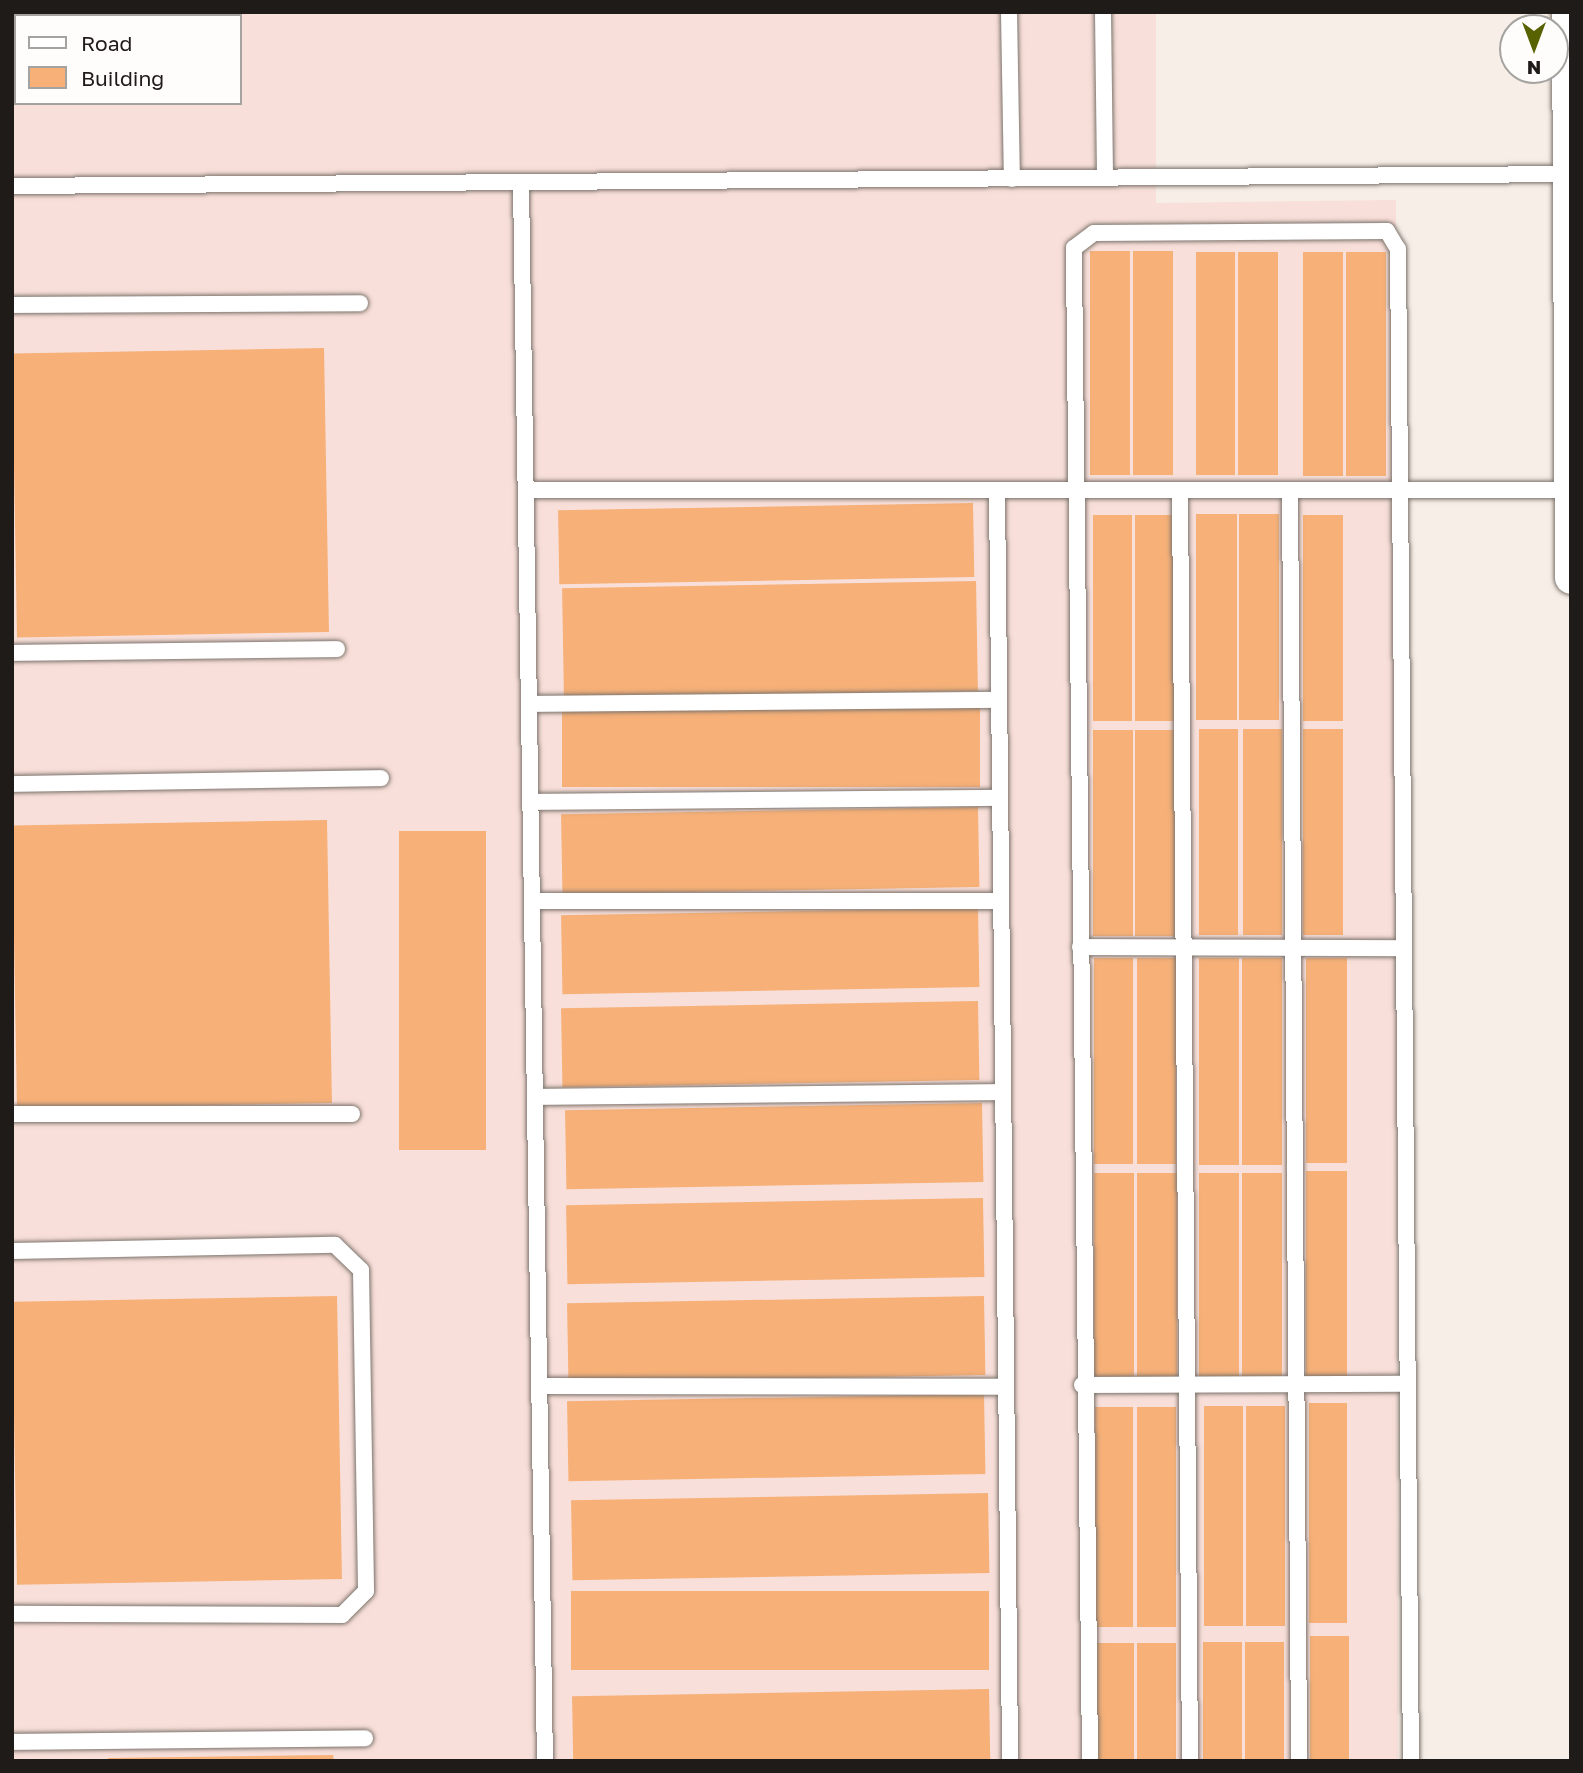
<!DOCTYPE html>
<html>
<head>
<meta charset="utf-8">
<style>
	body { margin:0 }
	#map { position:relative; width:1583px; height:1773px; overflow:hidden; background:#f7eee7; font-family:"Golos Text",sans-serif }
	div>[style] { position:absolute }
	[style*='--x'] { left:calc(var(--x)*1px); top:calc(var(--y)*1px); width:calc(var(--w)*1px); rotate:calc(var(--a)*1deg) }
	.industrial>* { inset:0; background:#f9dfd9 }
	.building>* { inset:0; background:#f6b078; transform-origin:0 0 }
	.roads { filter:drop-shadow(0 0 2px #7c746d) drop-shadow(0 0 2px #7c746d) }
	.lane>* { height:16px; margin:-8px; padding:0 8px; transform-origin:8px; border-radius:8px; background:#fff }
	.street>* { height:33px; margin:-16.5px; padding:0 16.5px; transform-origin:16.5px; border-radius:16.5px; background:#fff }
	span { translate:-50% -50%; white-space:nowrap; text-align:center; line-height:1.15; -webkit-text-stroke:5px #fffdfb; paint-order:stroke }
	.frame { position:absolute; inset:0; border:14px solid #1e1b18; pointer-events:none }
	.legend { position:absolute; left:14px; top:14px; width:228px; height:91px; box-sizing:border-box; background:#fffdfb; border:2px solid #a5a3a0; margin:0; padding:9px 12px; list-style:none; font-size:21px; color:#1e1b18 }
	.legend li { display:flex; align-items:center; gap:14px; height:35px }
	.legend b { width:35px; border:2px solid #a5a3a0 }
	.north { position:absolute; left:1499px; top:14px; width:70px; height:70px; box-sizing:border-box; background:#fffdfb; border:2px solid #a5a3a0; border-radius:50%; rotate:180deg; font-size:19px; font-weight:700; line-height:28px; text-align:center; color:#1e1b18 }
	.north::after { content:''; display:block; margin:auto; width:24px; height:32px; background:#586201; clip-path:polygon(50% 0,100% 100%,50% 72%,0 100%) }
</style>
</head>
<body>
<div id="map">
	<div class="industrial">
		<i style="clip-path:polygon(evenodd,12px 12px,1156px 12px,1156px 203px,1396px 200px,1398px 1761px,12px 1761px,12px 12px,16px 16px,240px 16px,240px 103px,16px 103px,16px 16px)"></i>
	</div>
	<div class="building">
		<i style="left:1090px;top:251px;width:40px;height:224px"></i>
		<i style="left:1133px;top:251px;width:40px;height:224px"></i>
		<i style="left:1196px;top:252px;width:39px;height:223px"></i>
		<i style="left:1238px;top:252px;width:40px;height:223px"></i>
		<i style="left:1303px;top:252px;width:40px;height:224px"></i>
		<i style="left:1346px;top:252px;width:40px;height:224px"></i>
		<i style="left:324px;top:348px;width:284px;height:312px;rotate:89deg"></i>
		<i style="left:973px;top:503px;width:74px;height:415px;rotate:89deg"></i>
		<i style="left:1196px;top:514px;width:41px;height:206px"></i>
		<i style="left:1239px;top:514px;width:40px;height:206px"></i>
		<i style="left:1093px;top:515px;width:39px;height:206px"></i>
		<i style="left:1135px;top:515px;width:40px;height:206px"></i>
		<i style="left:1303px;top:515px;width:40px;height:206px"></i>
		<i style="left:976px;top:581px;width:110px;height:414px;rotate:89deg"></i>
		<i style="left:980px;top:708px;width:79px;height:418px;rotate:90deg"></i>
		<i style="left:1199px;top:729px;width:39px;height:206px"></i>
		<i style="left:1243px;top:729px;width:39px;height:206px"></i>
		<i style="left:1303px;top:729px;width:40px;height:206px"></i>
		<i style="left:1093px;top:730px;width:40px;height:206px"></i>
		<i style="left:1135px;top:730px;width:41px;height:206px"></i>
		<i style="left:978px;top:807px;width:80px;height:417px;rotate:89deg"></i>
		<i style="left:327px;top:820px;width:283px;height:315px;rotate:89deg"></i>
		<i style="left:399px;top:831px;width:87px;height:319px"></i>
		<i style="left:978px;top:908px;width:79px;height:417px;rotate:89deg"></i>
		<i style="left:1094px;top:958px;width:39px;height:206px"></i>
		<i style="left:1137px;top:958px;width:39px;height:206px"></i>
		<i style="left:1199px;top:958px;width:40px;height:207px"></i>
		<i style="left:1242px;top:958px;width:40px;height:207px"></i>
		<i style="left:1306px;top:958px;width:41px;height:205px"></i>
		<i style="left:978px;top:1001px;width:79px;height:417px;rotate:89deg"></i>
		<i style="left:982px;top:1103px;width:79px;height:417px;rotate:89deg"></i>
		<i style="left:1306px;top:1171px;width:41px;height:206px"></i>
		<i style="left:1094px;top:1173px;width:40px;height:206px"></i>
		<i style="left:1137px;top:1173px;width:40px;height:206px"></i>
		<i style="left:1199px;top:1173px;width:40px;height:206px"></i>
		<i style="left:1242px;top:1173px;width:40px;height:206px"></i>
		<i style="left:983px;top:1198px;width:79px;height:417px;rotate:89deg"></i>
		<i style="left:337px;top:1296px;width:283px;height:325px;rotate:89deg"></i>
		<i style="left:984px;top:1296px;width:79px;height:417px;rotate:89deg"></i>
		<i style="left:984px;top:1394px;width:80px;height:417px;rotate:89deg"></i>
		<i style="left:1309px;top:1403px;width:38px;height:220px"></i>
		<i style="left:1204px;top:1406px;width:39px;height:220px"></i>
		<i style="left:1246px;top:1406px;width:39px;height:220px"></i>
		<i style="left:1095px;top:1407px;width:38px;height:220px"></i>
		<i style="left:1137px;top:1407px;width:39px;height:220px"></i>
		<i style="left:988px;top:1493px;width:80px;height:417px;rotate:89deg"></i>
		<i style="left:989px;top:1591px;width:79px;height:418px;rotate:90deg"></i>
		<i style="left:1310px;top:1636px;width:39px;height:125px"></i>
		<i style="left:1203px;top:1642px;width:39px;height:119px"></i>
		<i style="left:1245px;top:1642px;width:39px;height:119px"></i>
		<i style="left:1095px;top:1643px;width:39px;height:118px"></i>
		<i style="left:1137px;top:1643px;width:39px;height:118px"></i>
		<i style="left:989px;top:1689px;width:72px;height:417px;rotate:89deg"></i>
		<i style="clip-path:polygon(333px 1755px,334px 1761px,108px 1761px,108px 1758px)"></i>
	</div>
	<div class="roads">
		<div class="lane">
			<i style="--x:1009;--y:12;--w:167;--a:89"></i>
			<i style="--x:1103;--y:12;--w:166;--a:89.3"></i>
			<i style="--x:521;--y:184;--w:1577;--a:89.13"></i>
			<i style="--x:12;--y:186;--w:1559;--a:-0.44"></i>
			<i style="--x:12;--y:305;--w:348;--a:-0.3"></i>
			<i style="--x:526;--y:490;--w:1044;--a:0"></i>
			<i style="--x:997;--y:490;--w:1271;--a:89.41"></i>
			<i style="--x:1180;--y:490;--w:1271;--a:89.55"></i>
			<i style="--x:1290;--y:490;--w:1271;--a:89.59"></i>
			<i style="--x:12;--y:653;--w:325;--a:-0.7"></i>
			<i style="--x:529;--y:704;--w:469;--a:-0.5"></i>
			<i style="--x:12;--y:784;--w:369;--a:-0.9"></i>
			<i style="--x:531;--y:802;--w:469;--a:-0.5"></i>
			<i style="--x:532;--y:901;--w:468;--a:0"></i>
			<i style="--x:1080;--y:947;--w:324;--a:0.2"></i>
			<i style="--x:535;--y:1097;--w:467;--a:-0.6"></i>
			<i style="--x:12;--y:1114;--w:340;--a:0"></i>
			<i style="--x:12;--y:1251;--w:323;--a:-1.1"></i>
			<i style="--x:335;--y:1245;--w:36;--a:44"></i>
			<i style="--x:361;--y:1270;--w:321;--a:89.1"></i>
			<i style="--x:366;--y:1591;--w:34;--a:135"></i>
			<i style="--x:342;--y:1615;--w:330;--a:-179.8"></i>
			<i style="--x:1082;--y:1385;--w:326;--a:-0.2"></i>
			<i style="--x:539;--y:1386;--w:466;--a:0.1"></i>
			<i style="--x:12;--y:1742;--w:353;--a:-0.6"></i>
			<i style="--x:1090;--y:1761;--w:1513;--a:-90.61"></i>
			<i style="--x:1074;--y:248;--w:25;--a:-37"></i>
			<i style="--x:1094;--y:233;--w:293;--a:-0.4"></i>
			<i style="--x:1387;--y:231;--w:21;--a:59"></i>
			<i style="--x:1398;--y:249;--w:1512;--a:89.51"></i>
		</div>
		<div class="street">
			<i style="--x:1568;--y:12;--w:565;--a:89.7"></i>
		</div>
	</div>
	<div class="frame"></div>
	<ul class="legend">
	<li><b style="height:9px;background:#fff"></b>Road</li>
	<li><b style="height:19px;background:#f6b078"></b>Building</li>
	</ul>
	<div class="north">N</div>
</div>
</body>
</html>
